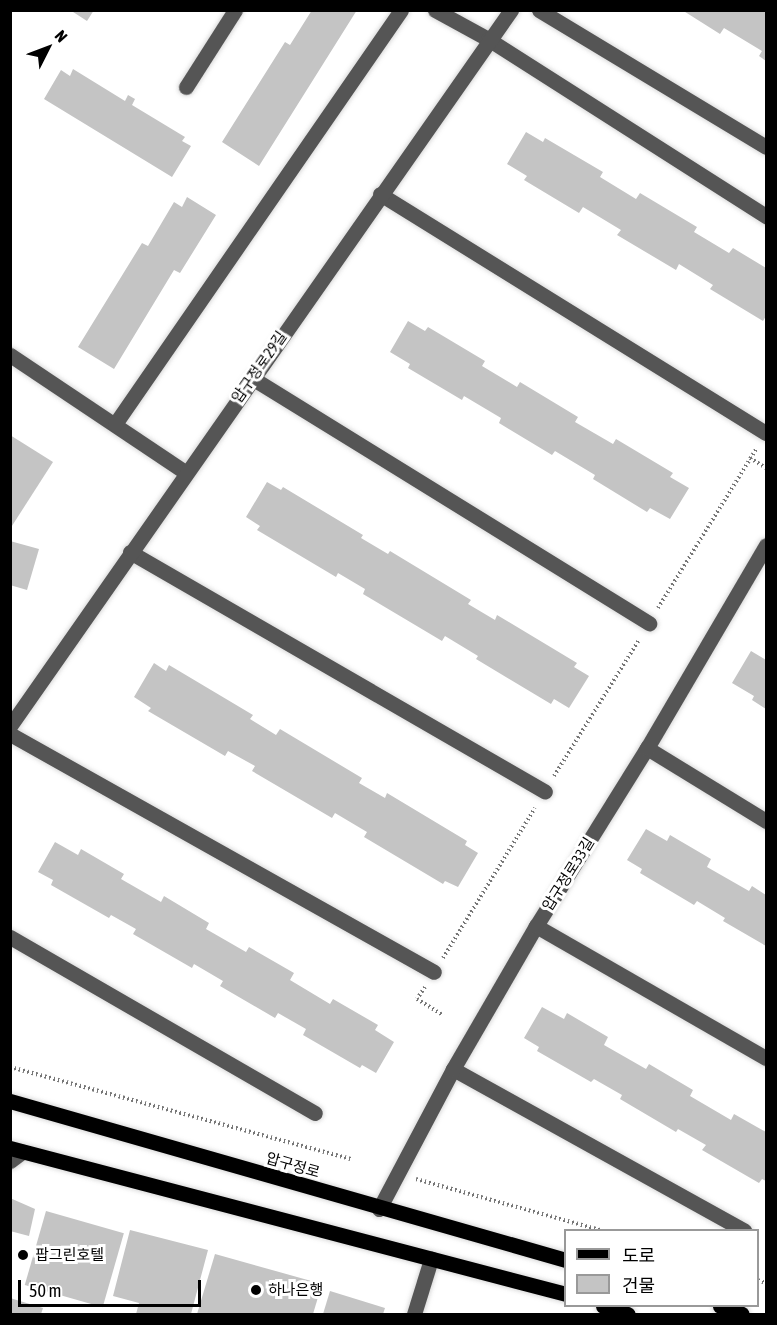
<!DOCTYPE html>
<html>
<head>
<meta charset="utf-8">
<style>
	body { margin:0 }
	#map { position:relative; width:777px; height:1325px; overflow:hidden; background:#fff; font-family:"Asap Condensed","Noto Sans KR",sans-serif }
	div>[style] { position:absolute }
	[style*='--x'] { left:calc(var(--x)*1px); top:calc(var(--y)*1px); width:calc(var(--w)*1px); rotate:calc(var(--a)*1deg) }
	.building>* { inset:0; background:#c4c4c4; transform-origin:0 0 }
	.path>* { height:4px; margin-top:-2px; transform-origin:0; background:repeating-linear-gradient(90deg,#777 0 1.5px,transparent 0 4.5px) }
	.roads { filter:drop-shadow(0 0 2px #dbdbdb) drop-shadow(0 0 2px #dbdbdb) }
	.minor>* { height:15px; margin:-7.5px; padding:0 7.5px; transform-origin:7.5px; border-radius:7.5px; background:#555 }
	.major>* { height:15px; margin:-7.5px; padding:0 7.5px; transform-origin:7.5px; border-radius:7.5px; background:#000 }
	.dots>* { width:16px; height:16px; translate:-50% -50%; box-sizing:border-box; border:3px solid #fff; border-radius:50% }
	span { translate:-50% -50%; white-space:nowrap; text-align:center; line-height:1.15; -webkit-text-stroke:6px #fff; paint-order:stroke }
	.street-label { font-size:15px; color:#000 }
	.poi-label { font-size:15px; color:#000 }
	.left { translate:0 -50%; text-align:left }
	.frame { position:absolute; inset:0; border:12px solid #000; pointer-events:none }
	.legend { position:absolute; left:564px; top:1229px; width:195px; height:78px; box-sizing:border-box; background:#fff; border:2px solid #999; margin:0; padding:8px 10px; list-style:none; font-size:18px; color:#000 }
	.legend li { display:flex; align-items:center; gap:12px; height:30px }
	.legend b { width:30px; border:2px solid #999 }
	.north { position:absolute; left:18px; top:18px; width:60px; height:60px; -webkit-text-stroke:4px #fff; paint-order:stroke; rotate:48deg; font-size:16px; font-weight:700; line-height:24px; text-align:center; color:#000 }
	.north::after { content:''; display:block; margin:auto; width:21px; height:27px; background:#000; clip-path:polygon(50% 0,100% 100%,50% 72%,0 100%) }
	.scale { position:absolute; left:18px; top:1280px; width:183px; height:27px; box-sizing:border-box; border:3px solid #000; border-top:0; padding-left:8px; font-size:18px; line-height:21px; white-space:nowrap; color:#000; -webkit-text-stroke:4px #fff; paint-order:stroke }
</style>
</head>
<body>
<div id="map">
	<div class="building">
		<i style="clip-path:polygon(70px 10px,94px 10px,87px 21px)"></i>
		<i style="clip-path:polygon(312px 10px,357px 10px,259px 166px,222px 142px,285px 42px,290px 45px)"></i>
		<i style="clip-path:polygon(682px 10px,762px 10px,766px 13px,766px 61px,759px 56px,762px 51px,724px 28px,720px 34px)"></i>
		<i style="clip-path:polygon(73px 69px,125px 101px,128px 95px,135px 99px,132px 105px,185px 137px,182px 141px,191px 146px,172px 177px,44px 99px,61px 70px,70px 76px)"></i>
		<i style="clip-path:polygon(526px 132px,543px 142px,545px 138px,603px 172px,600px 177px,636px 199px,640px 193px,697px 227px,694px 232px,729px 253px,733px 248px,766px 268px,766px 316px,763px 321px,710px 289px,713px 285px,679px 264px,676px 270px,617px 235px,621px 230px,583px 207px,579px 213px,524px 180px,527px 176px,507px 164px)"></i>
		<i style="clip-path:polygon(187px 197px,216px 215px,180px 273px,174px 270px,114px 369px,78px 347px,142px 243px,148px 246px,174px 202px,182px 207px)"></i>
		<i style="clip-path:polygon(408px 321px,425px 331px,428px 327px,485px 361px,482px 366px,517px 387px,520px 382px,578px 417px,575px 422px,613px 444px,616px 439px,673px 473px,670px 477px,689px 488px,670px 519px,650px 508px,647px 512px,593px 479px,595px 475px,555px 451px,552px 455px,499px 423px,501px 418px,464px 396px,462px 400px,408px 368px,410px 364px,390px 352px)"></i>
		<i style="clip-path:polygon(10px 435px,53px 462px,10px 529px)"></i>
		<i style="clip-path:polygon(267px 482px,281px 490px,283px 487px,363px 535px,361px 538px,388px 554px,390px 551px,471px 600px,468px 604px,495px 620px,497px 615px,577px 663px,574px 667px,589px 676px,569px 708px,554px 699px,551px 704px,476px 659px,478px 656px,445px 636px,442px 641px,363px 594px,365px 589px,338px 573px,336px 577px,257px 530px,260px 526px,246px 517px)"></i>
		<i style="clip-path:polygon(10px 541px,39px 549px,27px 590px,10px 585px)"></i>
		<i style="clip-path:polygon(751px 651px,766px 660px,766px 709px,752px 700px,754px 696px,732px 683px)"></i>
		<i style="clip-path:polygon(154px 663px,166px 671px,169px 665px,253px 715px,250px 719px,276px 735px,280px 729px,362px 778px,359px 783px,385px 798px,387px 793px,467px 841px,465px 845px,478px 853px,458px 887px,445px 881px,443px 884px,364px 837px,367px 832px,335px 813px,332px 818px,252px 771px,255px 766px,228px 751px,225px 756px,148px 711px,151px 708px,134px 697px)"></i>
		<i style="clip-path:polygon(646px 829px,667px 841px,670px 835px,711px 859px,707px 867px,749px 891px,752px 886px,766px 895px,766px 946px,723px 921px,725px 918px,697px 901px,694px 905px,640px 873px,642px 869px,627px 860px)"></i>
		<i style="clip-path:polygon(55px 842px,78px 855px,81px 849px,124px 874px,121px 879px,161px 902px,164px 896px,209px 923px,206px 929px,246px 952px,249px 947px,294px 973px,290px 980px,330px 1004px,333px 999px,378px 1025px,375px 1030px,394px 1042px,376px 1073px,362px 1065px,360px 1068px,303px 1035px,306px 1029px,278px 1013px,275px 1018px,220px 986px,223px 981px,194px 964px,192px 968px,133px 934px,136px 929px,111px 915px,109px 918px,51px 885px,53px 880px,38px 872px)"></i>
		<i style="clip-path:polygon(542px 1007px,564px 1019px,567px 1013px,608px 1037px,604px 1045px,646px 1069px,649px 1064px,693px 1090px,690px 1096px,731px 1120px,734px 1114px,766px 1132px,766px 1181px,762px 1179px,759px 1183px,702px 1150px,706px 1145px,678px 1129px,676px 1132px,620px 1099px,622px 1095px,594px 1079px,591px 1082px,537px 1051px,539px 1047px,524px 1038px)"></i>
		<i style="clip-path:polygon(10px 1198px,35px 1209px,29px 1236px,10px 1231px)"></i>
		<i style="left:46px;top:1211px;width:81px;height:77px;rotate:16deg"></i>
		<i style="clip-path:polygon(130px 1230px,208px 1250px,191px 1314px,136px 1314px,139px 1303px,113px 1296px)"></i>
		<i style="clip-path:polygon(215px 1254px,322px 1284px,313px 1314px,197px 1314px)"></i>
		<i style="clip-path:polygon(330px 1291px,385px 1308px,383px 1314px,323px 1314px)"></i>
		<i style="clip-path:polygon(10px 1298px,43px 1308px,41px 1314px,10px 1314px)"></i>
	</div>
	<div class="path">
		<i style="--x:750;--y:458;--w:19;--a:32"></i>
		<i style="--x:658;--y:608;--w:188;--a:-58.3"></i>
		<i style="--x:554;--y:776;--w:160;--a:-58"></i>
		<i style="--x:443;--y:958;--w:176;--a:-58.5"></i>
		<i style="--x:425;--y:987;--w:14;--a:124"></i>
		<i style="--x:417;--y:999;--w:31;--a:32"></i>
		<i style="--x:10;--y:1067;--w:353;--a:15.1"></i>
		<i style="--x:416;--y:1179;--w:191;--a:15.5"></i>
		<i style="--x:758;--y:1280;--w:9;--a:21"></i>
	</div>
	<div class="roads">
		<div class="minor">
			<i style="--x:435;--y:10;--w:60;--a:28.7"></i>
			<i style="--x:488;--y:39;--w:330;--a:32.5"></i>
			<i style="--x:539;--y:10;--w:265;--a:31.1"></i>
			<i style="--x:186;--y:87;--w:91;--a:-57.5"></i>
			<i style="--x:380;--y:194;--w:454;--a:31.8"></i>
			<i style="--x:10;--y:355;--w:212;--a:33.8"></i>
			<i style="--x:252;--y:378;--w:467;--a:31.7"></i>
			<i style="--x:115;--y:424;--w:503;--a:-55.36"></i>
			<i style="--x:130;--y:552;--w:479;--a:30"></i>
			<i style="--x:10;--y:726;--w:874;--a:-55.02"></i>
			<i style="--x:10;--y:734;--w:486;--a:29.3"></i>
			<i style="--x:647;--y:748;--w:140;--a:31.5"></i>
			<i style="--x:536;--y:926;--w:265;--a:29.9"></i>
			<i style="--x:10;--y:937;--w:352;--a:30"></i>
			<i style="--x:453;--y:1069;--w:333;--a:29"></i>
			<i style="--x:10;--y:1161;--w:15;--a:-37"></i>
			<i style="--x:379;--y:1209;--w:158;--a:-62.1"></i>
			<i style="--x:453;--y:1069;--w:165;--a:-59.9"></i>
			<i style="--x:536;--y:926;--w:210;--a:-58.1"></i>
			<i style="--x:647;--y:748;--w:235;--a:-59.6"></i>
			<i style="--x:414;--y:1314;--w:58;--a:-72.8"></i>
		</div>
		<div class="major">
			<i style="--x:10;--y:1101;--w:578;--a:15.96"></i>
			<i style="--x:10;--y:1148;--w:575;--a:14.71"></i>
			<i style="--x:603;--y:1306;--w:26;--a:18"></i>
			<i style="--x:720;--y:1306;--w:23;--a:20"></i>
		</div>
	</div>
	<div class="dots">
		<i style="left:23px;top:1255px;background:#000"></i>
		<i style="left:256px;top:1290px;background:#000"></i>
	</div>
	<div class="street-label">
		<span style="left:259px;top:367px;rotate:-55deg">압구정로29길</span>
		<span style="left:568px;top:874px;rotate:-58deg">압구정로33길</span>
		<span style="left:293px;top:1165px;rotate:16deg">압구정로</span>
	</div>
	<div class="poi-label">
		<span class="left" style="left:35px;top:1255px">팝그린호텔</span>
		<span class="left" style="left:268px;top:1290px">하나은행</span>
	</div>
	<div class="frame"></div>
	<ul class="legend">
	<li><b style="height:8px;background:#000"></b>도로</li>
	<li><b style="height:16px;background:#c4c4c4"></b>건물</li>
	</ul>
	<div class="north">N</div>
	<div class="scale">50 m</div>
</div>
</body>
</html>
